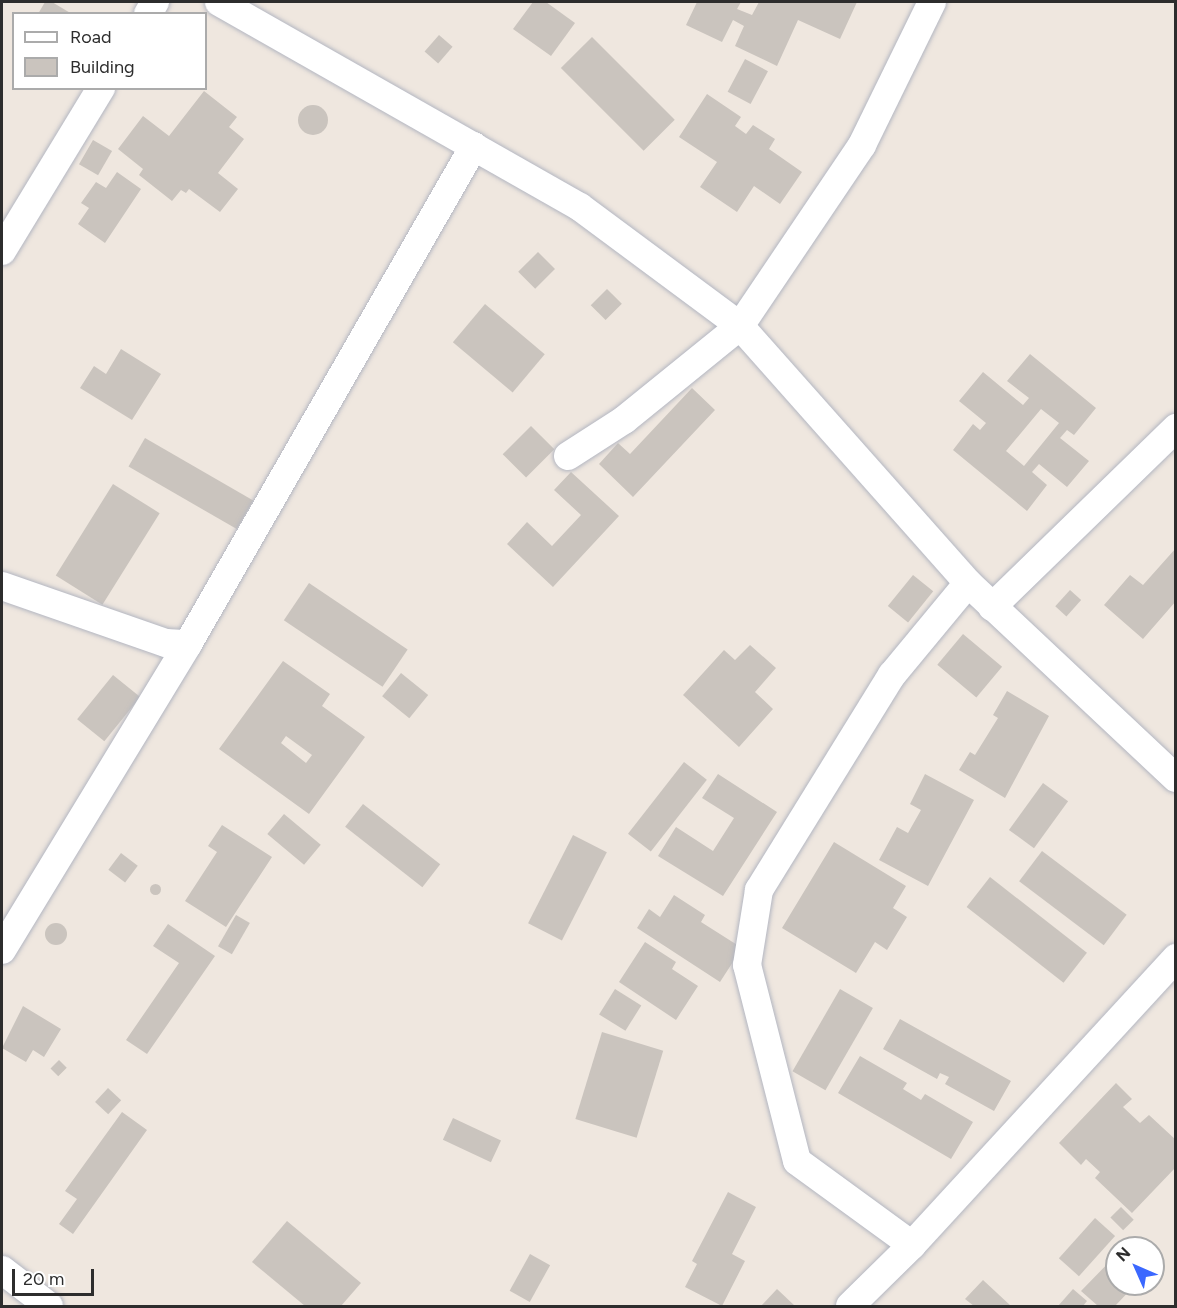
<!DOCTYPE html>
<html>
<head>
<meta charset="utf-8">
<style>
	body { margin:0 }
	#map { position:relative; width:1177px; height:1308px; overflow:hidden; background:#efe7df; font-family:Figtree,sans-serif }
	div>[style] { position:absolute }
	[style*='--x'] { left:calc(var(--x)*1px); top:calc(var(--y)*1px); width:calc(var(--w)*1px); rotate:calc(var(--a)*1deg) }
	.building>* { inset:0; background:#cac4be; transform-origin:0 0 }
	.round { border-radius:50% }
	.roads { filter:drop-shadow(0 0 2px #b3b6c1) drop-shadow(0 0 2px #b3b6c1) }
	.street>* { height:28px; margin:-14px; padding:0 14px; transform-origin:14px; border-radius:14px; background:#fff }
	span { translate:-50% -50%; white-space:nowrap; text-align:center; line-height:1.15; -webkit-text-stroke:6px #fff; paint-order:stroke }
	.frame { position:absolute; inset:0; border:3px solid #2d2d2d; pointer-events:none }
	.legend { position:absolute; left:12px; top:12px; width:195px; height:78px; box-sizing:border-box; background:#fff; border:2px solid #ababab; margin:0; padding:8px 10px; list-style:none; font-size:18px; color:#2d2d2d }
	.legend li { display:flex; align-items:center; gap:12px; height:30px }
	.legend b { width:30px; border:2px solid #ababab }
	.north { position:absolute; left:1105px; top:1236px; width:60px; height:60px; box-sizing:border-box; background:#fff; border:2px solid #ababab; border-radius:50%; rotate:315deg; font-size:16px; font-weight:700; line-height:24px; text-align:center; color:#2d2d2d }
	.north::after { content:''; display:block; margin:auto; width:21px; height:27px; background:#3b68ff; clip-path:polygon(50% 0,100% 100%,50% 72%,0 100%) }
	.scale { position:absolute; left:12px; top:1269px; width:82px; height:27px; box-sizing:border-box; border:3px solid #2d2d2d; border-top:0; padding-left:8px; font-size:18px; line-height:21px; white-space:nowrap; color:#2d2d2d; -webkit-text-stroke:4px #fff; paint-order:stroke }
</style>
</head>
<body>
<div id="map">
	<div class="building">
		<i style="clip-path:polygon(45px 2px,52px 2px,72px 14px,38px 14px)"></i>
		<i style="clip-path:polygon(533px 2px,546px 2px,575px 23px,551px 56px,513px 29px)"></i>
		<i style="clip-path:polygon(697px 2px,741px 2px,737px 9px,752px 15px,759px 2px,857px 2px,840px 39px,798px 20px,777px 66px,735px 46px,744px 26px,733px 20px,722px 42px,686px 25px)"></i>
		<i style="left:439px;top:35px;width:18px;height:22px;rotate:41deg"></i>
		<i style="left:592px;top:37px;width:117px;height:44px;rotate:45deg"></i>
		<i style="left:745px;top:59px;width:26px;height:37px;rotate:28deg"></i>
		<i style="clip-path:polygon(204px 91px,237px 117px,229px 127px,244px 139px,218px 173px,238px 189px,220px 212px,189px 189px,186px 193px,181px 190px,172px 201px,139px 175px,143px 169px,118px 149px,143px 116px,169px 136px)"></i>
		<i style="clip-path:polygon(707px 94px,741px 117px,735px 126px,746px 134px,753px 125px,775px 139px,769px 149px,802px 172px,780px 204px,754px 186px,737px 212px,700px 187px,717px 162px,679px 137px)"></i>
		<i class="round" style="left:298px;top:105px;width:30px;height:30px"></i>
		<i style="left:93px;top:140px;width:22px;height:28px;rotate:30deg"></i>
		<i style="clip-path:polygon(117px 172px,141px 189px,105px 243px,78px 224px,89px 208px,81px 203px,96px 182px,106px 188px)"></i>
		<i style="left:538px;top:252px;width:24px;height:28px;rotate:45deg"></i>
		<i style="left:607px;top:289px;width:21px;height:23px;rotate:45deg"></i>
		<i style="left:485px;top:304px;width:78px;height:50px;rotate:40deg"></i>
		<i style="clip-path:polygon(121px 349px,161px 374px,132px 420px,80px 388px,94px 366px,106px 374px)"></i>
		<i style="clip-path:polygon(evenodd,1030px 354px,1096px 408px,1074px 435px,1067px 430px,1060px 438px,1089px 461px,1067px 487px,1039px 464px,1032px 472px,1047px 485px,1027px 511px,953px 450px,973px 424px,980px 430px,986px 423px,959px 401px,983px 372px,1023px 405px,1029px 398px,1007px 381px,1030px 354px,1041px 409px,1059px 423px,1024px 466px,1006px 451px,1041px 409px)"></i>
		<i style="clip-path:polygon(692px 388px,715px 410px,633px 497px,599px 464px,618px 443px,630px 454px)"></i>
		<i style="left:531px;top:426px;width:33px;height:40px;rotate:45deg"></i>
		<i style="left:145px;top:438px;width:125px;height:33px;rotate:30deg"></i>
		<i style="clip-path:polygon(571px 472px,619px 516px,553px 587px,507px 544px,527px 522px,552px 546px,581px 515px,554px 490px)"></i>
		<i style="left:113px;top:484px;width:55px;height:108px;rotate:32deg"></i>
		<i style="clip-path:polygon(1176px 548px,1176px 601px,1143px 639px,1104px 605px,1130px 575px,1143px 585px)"></i>
		<i style="left:913px;top:575px;width:26px;height:40px;rotate:39deg"></i>
		<i style="left:309px;top:583px;width:119px;height:45px;rotate:34deg"></i>
		<i style="left:1070px;top:590px;width:15px;height:22px;rotate:42deg"></i>
		<i style="left:963px;top:634px;width:51px;height:40px;rotate:40deg"></i>
		<i style="clip-path:polygon(750px 645px,776px 668px,755px 692px,773px 709px,739px 747px,683px 695px,724px 650px,735px 660px)"></i>
		<i style="clip-path:polygon(evenodd,283px 661px,330px 694px,322px 706px,365px 737px,309px 814px,219px 749px,283px 661px,286px 736px,312px 755px,306px 763px,281px 743px,286px 736px)"></i>
		<i style="left:401px;top:673px;width:35px;height:30px;rotate:39deg"></i>
		<i style="left:113px;top:675px;width:35px;height:57px;rotate:39deg"></i>
		<i style="clip-path:polygon(1007px 691px,1049px 716px,1005px 798px,959px 770px,970px 752px,975px 755px,998px 718px,993px 715px)"></i>
		<i style="left:684px;top:762px;width:29px;height:91px;rotate:38deg"></i>
		<i style="clip-path:polygon(718px 774px,777px 812px,723px 896px,658px 856px,676px 827px,713px 851px,734px 818px,702px 798px)"></i>
		<i style="clip-path:polygon(925px 774px,974px 800px,928px 886px,879px 860px,897px 827px,908px 833px,921px 810px,910px 804px)"></i>
		<i style="left:1043px;top:783px;width:31px;height:58px;rotate:36deg"></i>
		<i style="left:363px;top:804px;width:98px;height:29px;rotate:38deg"></i>
		<i style="left:284px;top:814px;width:48px;height:26px;rotate:40deg"></i>
		<i style="clip-path:polygon(222px 825px,272px 857px,226px 927px,185px 901px,217px 852px,208px 846px)"></i>
		<i style="left:573px;top:835px;width:38px;height:99px;rotate:27deg"></i>
		<i style="clip-path:polygon(834px 842px,906px 886px,893px 908px,907px 917px,887px 950px,875px 942px,856px 973px,782px 928px)"></i>
		<i style="left:1042px;top:851px;width:106px;height:38px;rotate:37deg"></i>
		<i style="left:121px;top:853px;width:21px;height:21px;rotate:37deg"></i>
		<i style="left:990px;top:877px;width:123px;height:38px;rotate:38deg"></i>
		<i class="round" style="left:149.5px;top:883.5px;width:11px;height:11px"></i>
		<i style="clip-path:polygon(674px 895px,705px 915px,701px 922px,742px 948px,720px 982px,637px 928px,649px 909px,660px 917px)"></i>
		<i style="left:236px;top:915px;width:16px;height:36px;rotate:30deg"></i>
		<i class="round" style="left:45px;top:923px;width:22px;height:22px"></i>
		<i style="clip-path:polygon(168px 924px,215px 956px,147px 1054px,126px 1040px,179px 963px,153px 946px)"></i>
		<i style="clip-path:polygon(645px 942px,676px 962px,672px 969px,698px 986px,676px 1020px,619px 982px)"></i>
		<i style="left:615px;top:989px;width:31px;height:30px;rotate:32deg"></i>
		<i style="left:840px;top:989px;width:38px;height:95px;rotate:30deg"></i>
		<i style="clip-path:polygon(23px 1006px,61px 1029px,44px 1057px,33px 1050px,26px 1062px,2px 1048px)"></i>
		<i style="clip-path:polygon(900px 1019px,1011px 1081px,994px 1111px,945px 1084px,949px 1077px,940px 1073px,937px 1079px,883px 1049px)"></i>
		<i style="left:602px;top:1032px;width:64px;height:91px;rotate:17deg"></i>
		<i style="clip-path:polygon(860px 1056px,907px 1083px,903px 1089px,921px 1100px,925px 1094px,973px 1122px,951px 1159px,838px 1093px)"></i>
		<i style="left:59px;top:1060px;width:11px;height:12px;rotate:45deg"></i>
		<i style="clip-path:polygon(1116px 1083px,1132px 1099px,1123px 1107px,1140px 1123px,1149px 1115px,1176px 1140px,1176px 1167px,1132px 1213px,1095px 1178px,1100px 1172px,1086px 1159px,1081px 1165px,1059px 1143px)"></i>
		<i style="left:108px;top:1088px;width:18px;height:19px;rotate:43deg"></i>
		<i style="clip-path:polygon(122px 1112px,147px 1130px,73px 1234px,59px 1224px,77px 1199px,65px 1191px)"></i>
		<i style="left:453px;top:1118px;width:53px;height:24px;rotate:25deg"></i>
		<i style="clip-path:polygon(728px 1192px,756px 1207px,732px 1254px,745px 1261px,722px 1306px,685px 1287px,697px 1264px,692px 1261px)"></i>
		<i style="left:1121px;top:1207px;width:18px;height:15px;rotate:45deg"></i>
		<i style="left:1095px;top:1218px;width:27px;height:54px;rotate:42deg"></i>
		<i style="clip-path:polygon(287px 1221px,361px 1283px,341px 1306px,305px 1306px,252px 1262px)"></i>
		<i style="left:530px;top:1254px;width:23px;height:42px;rotate:29deg"></i>
		<i style="clip-path:polygon(1117px 1254px,1117px 1284px,1136px 1284px,1115px 1306px,1098px 1306px,1081px 1291px)"></i>
		<i style="clip-path:polygon(983px 1280px,1011px 1306px,974px 1306px,965px 1299px)"></i>
		<i style="clip-path:polygon(777px 1289px,795px 1306px,761px 1306px)"></i>
		<i style="clip-path:polygon(1073px 1289px,1087px 1301px,1083px 1306px,1058px 1306px)"></i>
	</div>
	<div class="roads">
		<div class="street">
			<i style="--x:219;--y:2;--w:415;--a:29.6"></i>
			<i style="--x:580;--y:207;--w:199;--a:36.6"></i>
			<i style="--x:740;--y:326;--w:344;--a:48.4"></i>
			<i style="--x:968;--y:583;--w:285;--a:43.2"></i>
			<i style="--x:148;--y:14;--w:14;--a:-60"></i>
			<i style="--x:2;--y:251;--w:191;--a:-58.7"></i>
			<i style="--x:568;--y:456;--w:67;--a:-32.7"></i>
			<i style="--x:624;--y:420;--w:149;--a:-39"></i>
			<i style="--x:740;--y:326;--w:218;--a:-56"></i>
			<i style="--x:862;--y:145;--w:159;--a:-63.9"></i>
			<i style="--x:2;--y:586;--w:174;--a:19.2"></i>
			<i style="--x:166;--y:643;--w:22;--a:3"></i>
			<i style="--x:992;--y:607;--w:257;--a:-44.2"></i>
			<i style="--x:2;--y:950;--w:358;--a:-58.7"></i>
			<i style="--x:188;--y:644;--w:574;--a:-60.13"></i>
			<i style="--x:912;--y:1245;--w:142;--a:-143.9"></i>
			<i style="--x:797;--y:1161;--w:202;--a:-104.3"></i>
			<i style="--x:747;--y:965;--w:76;--a:-80.9"></i>
			<i style="--x:759;--y:890;--w:253;--a:-58.3"></i>
			<i style="--x:892;--y:675;--w:119;--a:-50.4"></i>
			<i style="--x:2;--y:1270;--w:59;--a:37.5"></i>
			<i style="--x:850;--y:1306;--w:87;--a:-44.5"></i>
			<i style="--x:912;--y:1245;--w:390;--a:-47.4"></i>
		</div>
	</div>
	<div class="frame"></div>
	<ul class="legend">
	<li><b style="height:8px;background:#fff"></b>Road</li>
	<li><b style="height:16px;background:#cac4be"></b>Building</li>
	</ul>
	<div class="north">N</div>
	<div class="scale">20 m</div>
</div>
</body>
</html>
